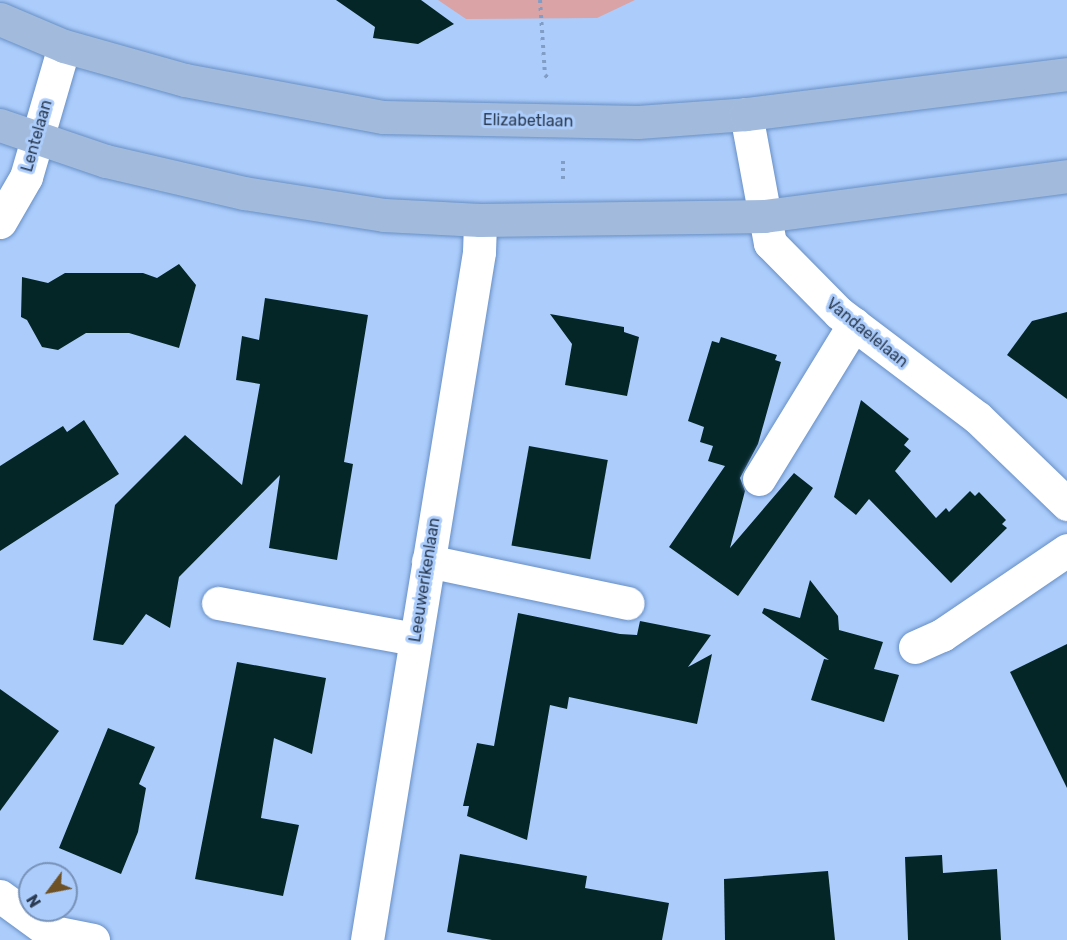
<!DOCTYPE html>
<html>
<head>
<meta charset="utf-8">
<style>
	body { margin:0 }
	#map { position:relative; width:1067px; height:940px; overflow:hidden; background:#accdfc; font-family:Rubik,sans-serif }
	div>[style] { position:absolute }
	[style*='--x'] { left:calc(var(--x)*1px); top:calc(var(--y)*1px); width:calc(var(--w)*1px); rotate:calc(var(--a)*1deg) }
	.green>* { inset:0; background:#daa3a5 }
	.building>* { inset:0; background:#052627; transform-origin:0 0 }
	.path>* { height:4px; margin-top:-2px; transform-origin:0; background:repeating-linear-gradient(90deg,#829dc5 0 3px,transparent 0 7.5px) }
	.roads { filter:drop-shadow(0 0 2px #688fc5) drop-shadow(0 0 2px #688fc5) }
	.minor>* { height:33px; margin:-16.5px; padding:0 16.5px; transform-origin:16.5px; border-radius:16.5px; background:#fff }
	.major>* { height:33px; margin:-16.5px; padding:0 16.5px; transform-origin:16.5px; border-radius:16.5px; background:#a2bbdd }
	span { translate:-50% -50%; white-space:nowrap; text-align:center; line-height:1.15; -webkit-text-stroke:6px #accdfc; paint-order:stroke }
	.street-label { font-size:16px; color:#2a3a51 }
	.north { position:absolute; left:18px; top:862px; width:60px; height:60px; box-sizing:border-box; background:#accdfc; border:2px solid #7892b8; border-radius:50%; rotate:238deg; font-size:16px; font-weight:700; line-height:24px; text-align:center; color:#2a3a51 }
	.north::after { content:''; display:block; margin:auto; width:21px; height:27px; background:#6e5124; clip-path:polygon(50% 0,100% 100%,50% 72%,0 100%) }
</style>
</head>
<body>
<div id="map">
	<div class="green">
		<i style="clip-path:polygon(438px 0,635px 0,597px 18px,466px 19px)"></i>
	</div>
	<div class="building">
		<i style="clip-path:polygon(336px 0,421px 0,454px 24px,418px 44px,373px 38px,375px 27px)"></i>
		<i style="clip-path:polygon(179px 264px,196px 285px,179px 348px,129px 333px,86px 333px,58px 350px,42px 347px,27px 320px,21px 317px,22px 277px,48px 283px,65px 273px,143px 273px,157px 278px)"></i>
		<i style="clip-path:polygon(265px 298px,368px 315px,344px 462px,353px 464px,337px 560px,269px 548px,280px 475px,179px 577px,170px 628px,146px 614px,123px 645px,93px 640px,115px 505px,185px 435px,242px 485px,260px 384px,236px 380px,242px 336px,259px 340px)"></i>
		<i style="clip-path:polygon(1067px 312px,1067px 399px,1007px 355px,1032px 321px)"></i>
		<i style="clip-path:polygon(550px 314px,624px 327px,624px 332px,639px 337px,627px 396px,565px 385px,572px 344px)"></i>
		<i style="clip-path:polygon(721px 337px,777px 355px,775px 360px,781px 362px,758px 444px,740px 478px,745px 491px,730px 548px,794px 473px,813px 488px,738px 596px,669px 547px,725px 466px,708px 461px,713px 446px,700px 442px,704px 427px,688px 421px,712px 341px,719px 343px)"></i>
		<i style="clip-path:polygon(861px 400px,909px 439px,904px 445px,911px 451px,895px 471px,936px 518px,946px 508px,949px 512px,970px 491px,975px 496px,979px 492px,1006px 520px,1002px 524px,1007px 528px,951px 583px,869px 499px,856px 515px,834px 497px)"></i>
		<i style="clip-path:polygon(84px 420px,119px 474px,0 551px,0 466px,63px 426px,67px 432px)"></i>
		<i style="left:529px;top:446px;width:80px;height:101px;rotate:10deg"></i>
		<i style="clip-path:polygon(810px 580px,838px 616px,839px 630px,883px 642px,874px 669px,899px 675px,884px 722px,811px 700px,824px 659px,829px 660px,762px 613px,764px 608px,800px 618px)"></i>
		<i style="clip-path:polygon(518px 613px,620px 634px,637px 635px,640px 621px,711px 635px,688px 667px,712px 654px,697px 724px,569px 697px,567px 709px,550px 705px,527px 840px,467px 816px,469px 806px,463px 806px,477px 743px,494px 746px)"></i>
		<i style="clip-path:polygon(1067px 644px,1067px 788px,1010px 672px)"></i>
		<i style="clip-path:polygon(237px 662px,326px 678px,312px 754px,274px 738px,261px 818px,299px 825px,283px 896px,195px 879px)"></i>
		<i style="clip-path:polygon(0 689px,59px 731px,0 811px)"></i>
		<i style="clip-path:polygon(108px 728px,155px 747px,139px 784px,146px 788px,138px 832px,121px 874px,59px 848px)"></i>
		<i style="clip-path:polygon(460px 854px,587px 876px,585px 888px,669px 903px,662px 940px,492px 940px,447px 932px)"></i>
		<i style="clip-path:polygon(942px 855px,943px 873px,997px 869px,1001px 940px,908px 940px,905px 857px)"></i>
		<i style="clip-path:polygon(828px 871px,835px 940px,725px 940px,724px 879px)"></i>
	</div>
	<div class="path">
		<i style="--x:540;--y:0;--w:75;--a:86.2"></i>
		<i style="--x:545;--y:75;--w:7;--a:45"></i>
		<i style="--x:563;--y:179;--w:19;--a:-90"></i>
	</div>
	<div class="roads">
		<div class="minor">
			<i style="--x:746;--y:114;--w:131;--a:79.5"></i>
			<i style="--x:770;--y:243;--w:98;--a:45.4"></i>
			<i style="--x:839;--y:313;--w:174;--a:37.1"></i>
			<i style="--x:978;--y:418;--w:124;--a:44"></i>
			<i style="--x:0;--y:222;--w:52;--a:-60"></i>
			<i style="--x:26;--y:177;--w:136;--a:-73.8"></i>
			<i style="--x:759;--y:479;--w:182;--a:-58.5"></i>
			<i style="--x:428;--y:561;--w:204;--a:11.9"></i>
			<i style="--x:218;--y:603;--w:200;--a:10.4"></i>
			<i style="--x:915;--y:647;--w:30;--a:-24"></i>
			<i style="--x:942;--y:635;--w:151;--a:-34.2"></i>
			<i style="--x:0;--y:896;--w:59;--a:36.1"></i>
			<i style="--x:48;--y:931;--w:46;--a:11.3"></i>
			<i style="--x:367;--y:940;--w:697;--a:-80.75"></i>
			<i style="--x:479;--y:252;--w:32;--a:-88"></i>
		</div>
		<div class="major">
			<i style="--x:0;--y:19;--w:69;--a:22.9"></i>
			<i style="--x:64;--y:46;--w:126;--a:15.7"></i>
			<i style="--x:185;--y:80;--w:201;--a:10.6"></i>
			<i style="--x:383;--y:117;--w:255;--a:1.1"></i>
			<i style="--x:638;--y:122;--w:108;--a:-4.2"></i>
			<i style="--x:746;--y:114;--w:323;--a:-7.1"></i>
			<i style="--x:0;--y:125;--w:112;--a:18.8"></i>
			<i style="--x:106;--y:161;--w:142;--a:13.1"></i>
			<i style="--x:244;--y:193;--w:142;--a:8.9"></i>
			<i style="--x:384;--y:215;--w:96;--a:3"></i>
			<i style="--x:480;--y:220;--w:284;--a:-0.8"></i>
			<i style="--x:764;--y:216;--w:306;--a:-7.5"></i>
		</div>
	</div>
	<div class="street-label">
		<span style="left:528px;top:121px;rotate:1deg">Elizabetlaan</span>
		<span style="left:37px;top:136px;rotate:-74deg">Lentelaan</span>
		<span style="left:867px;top:333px;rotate:39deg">Vandaelelaan</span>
		<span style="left:425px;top:580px;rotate:-81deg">Leeuwerikenlaan</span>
	</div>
	<div class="north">N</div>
</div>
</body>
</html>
